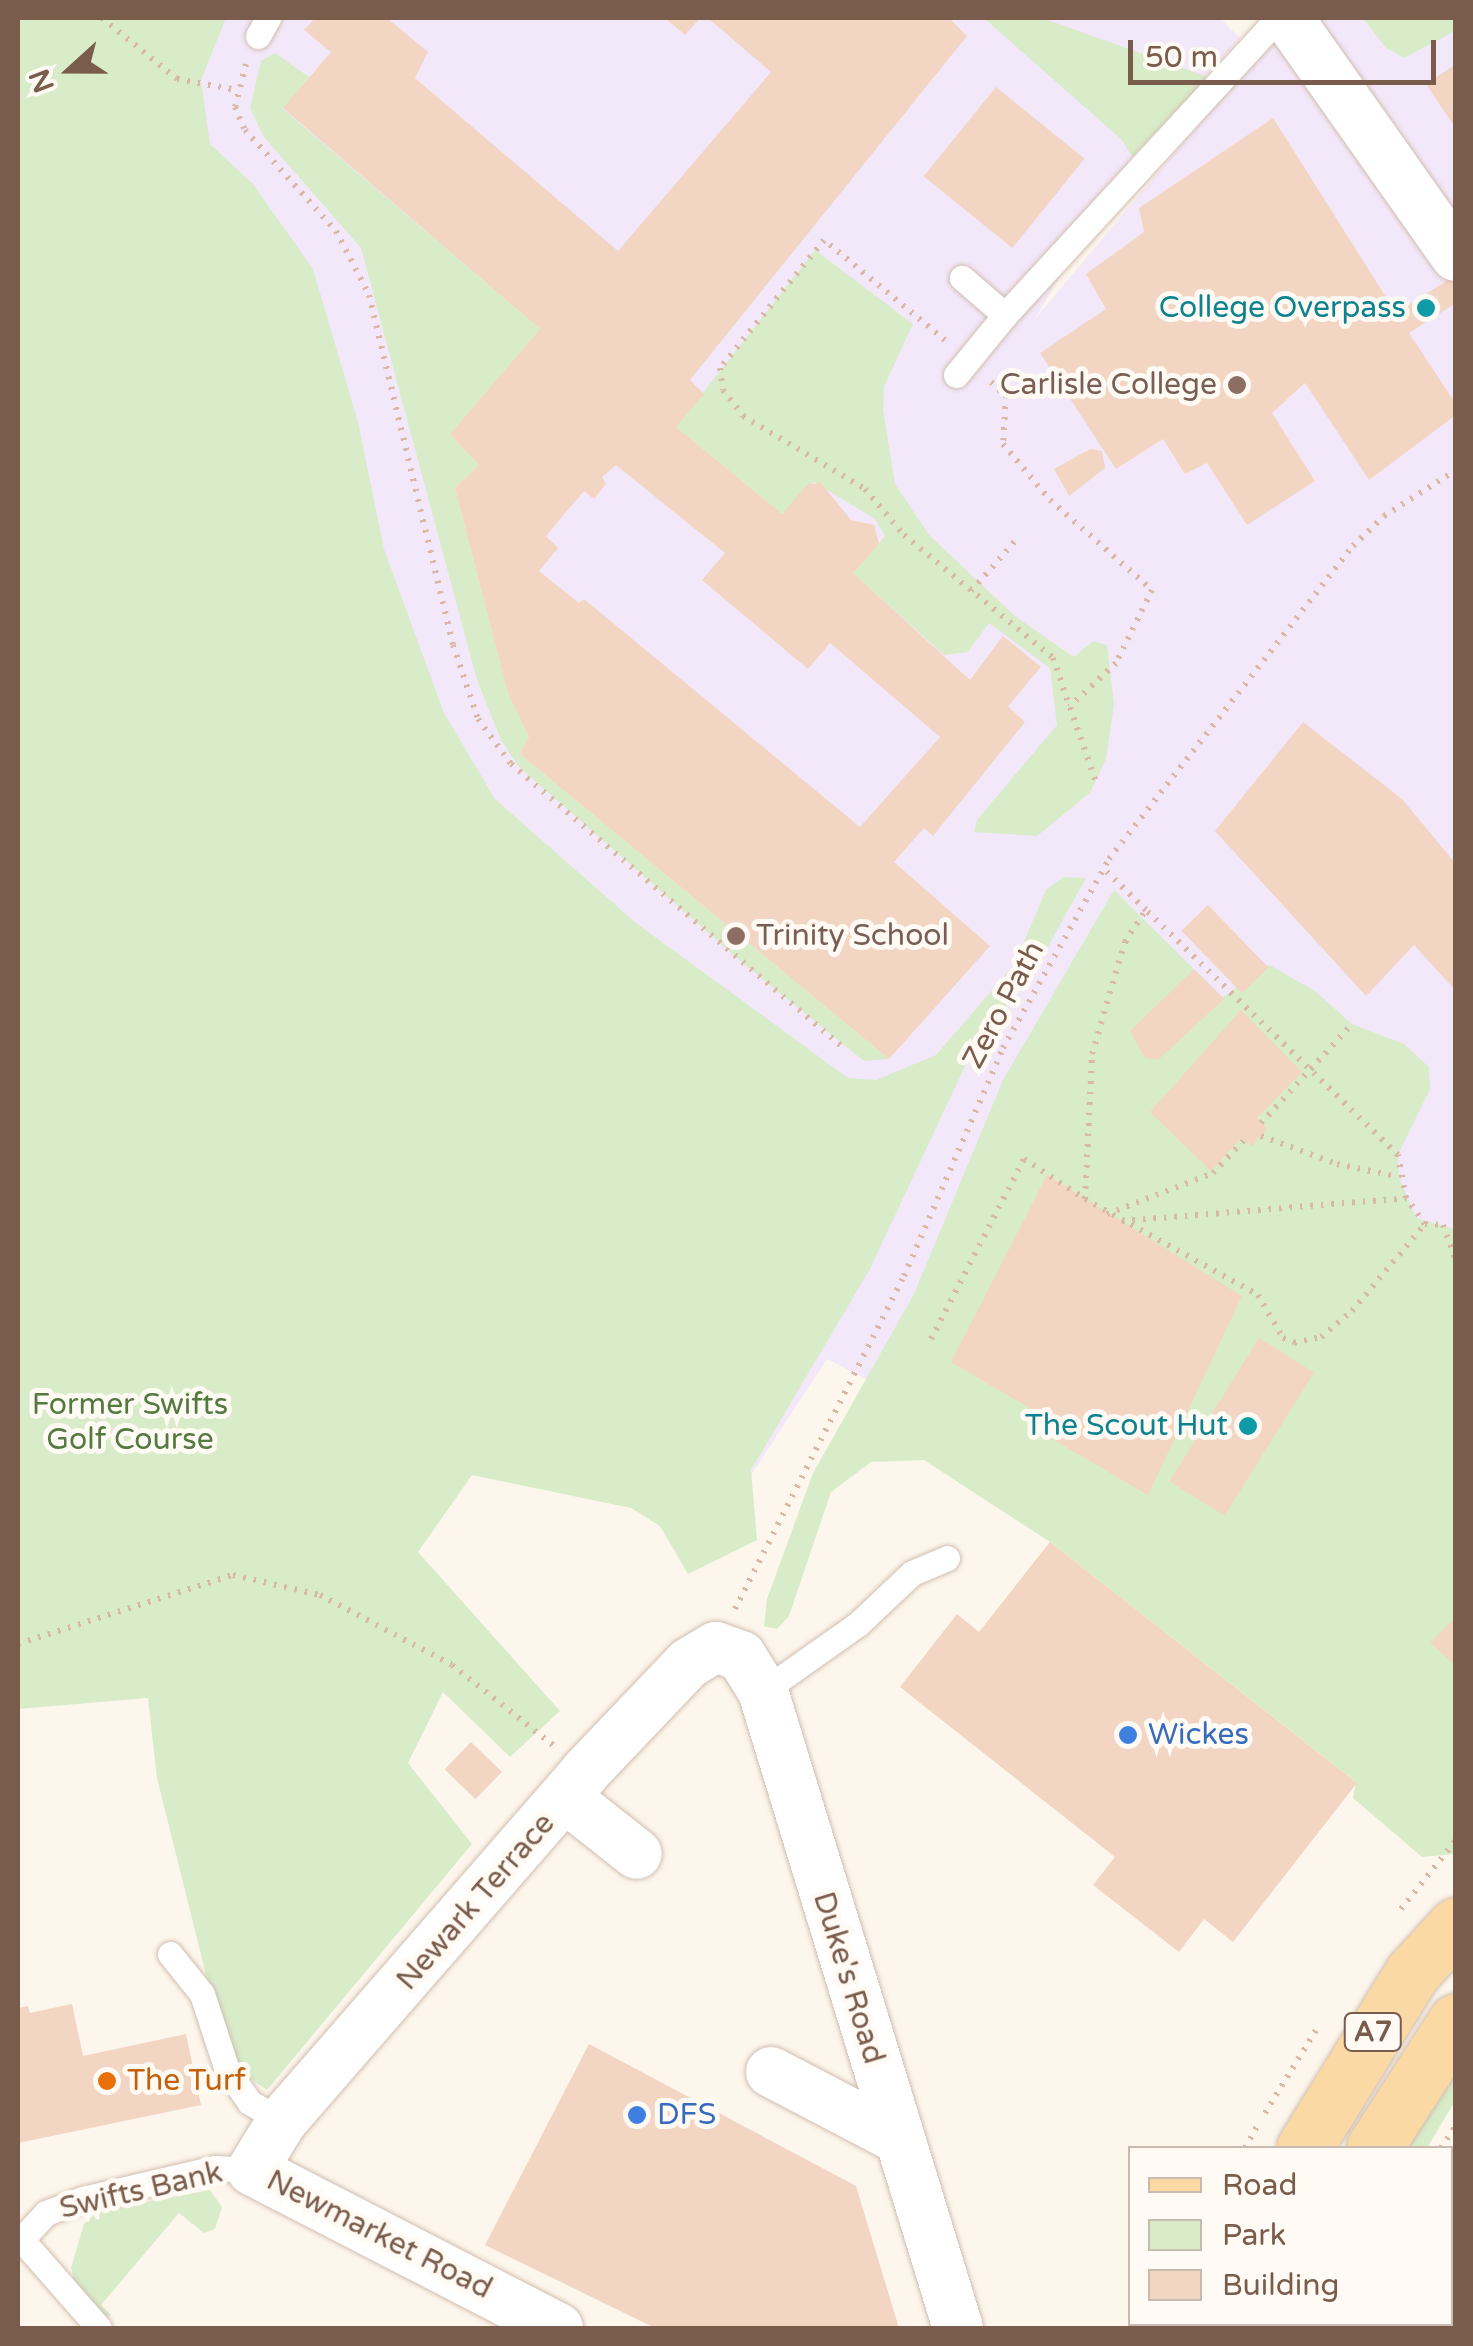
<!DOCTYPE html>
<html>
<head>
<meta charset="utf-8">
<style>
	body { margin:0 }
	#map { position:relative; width:1473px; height:2346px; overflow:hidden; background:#fdf6ec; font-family:"Varela Round",sans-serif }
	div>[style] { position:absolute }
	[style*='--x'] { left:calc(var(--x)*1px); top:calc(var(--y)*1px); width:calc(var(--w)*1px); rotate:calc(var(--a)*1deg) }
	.education>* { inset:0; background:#f3e8fa }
	.green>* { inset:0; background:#d8ecc9 }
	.building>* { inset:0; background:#f3d5c3; transform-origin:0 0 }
	.path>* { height:6px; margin-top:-3px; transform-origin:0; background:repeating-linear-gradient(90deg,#d9b8a5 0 2.5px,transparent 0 10.5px) }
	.roads { filter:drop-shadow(0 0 2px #d1beb0) drop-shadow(0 0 2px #d1beb0) }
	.service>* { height:25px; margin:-12.5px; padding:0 12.5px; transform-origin:12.5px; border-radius:12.5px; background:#fff }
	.minor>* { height:50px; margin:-25px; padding:0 25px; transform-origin:25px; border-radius:25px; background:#fff }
	.primary>* { height:55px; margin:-27.5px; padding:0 27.5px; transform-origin:27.5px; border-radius:27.5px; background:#fbd9a5 }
	.dots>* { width:28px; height:28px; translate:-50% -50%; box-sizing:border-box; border:5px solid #fffaf3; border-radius:50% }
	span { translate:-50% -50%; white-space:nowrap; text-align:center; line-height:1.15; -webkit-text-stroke:10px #fffaf3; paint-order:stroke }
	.shield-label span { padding:2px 8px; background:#fffaf3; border:2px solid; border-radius:8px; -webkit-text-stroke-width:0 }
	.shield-label { font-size:28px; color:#7a5c4d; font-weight:700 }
	.culture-label { font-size:30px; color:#0d838f }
	.right { translate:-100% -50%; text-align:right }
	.education-label { font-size:30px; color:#785e54 }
	.left { translate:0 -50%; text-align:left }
	.street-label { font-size:30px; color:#7a5c4d }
	.park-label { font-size:30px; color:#537a41 }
	.shop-label { font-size:30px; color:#366cbe }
	.food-label { font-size:30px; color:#c56008 }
	.frame { position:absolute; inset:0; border:20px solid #7a5c4d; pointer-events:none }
	.legend { position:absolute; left:1128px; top:2146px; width:325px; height:180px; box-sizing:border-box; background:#fffaf3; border:2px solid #cabbb1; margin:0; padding:12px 18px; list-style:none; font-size:30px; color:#7a5c4d }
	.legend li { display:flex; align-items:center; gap:20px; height:50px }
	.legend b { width:50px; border:2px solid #cabbb1 }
	.north { position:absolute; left:20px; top:20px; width:100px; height:100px; -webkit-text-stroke:8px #fffaf3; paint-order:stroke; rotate:249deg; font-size:28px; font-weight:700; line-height:40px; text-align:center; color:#7a5c4d }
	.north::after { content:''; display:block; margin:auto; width:35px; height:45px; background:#7a5c4d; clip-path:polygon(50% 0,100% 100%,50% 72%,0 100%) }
	.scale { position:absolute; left:1128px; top:40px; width:308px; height:45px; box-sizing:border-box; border:5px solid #7a5c4d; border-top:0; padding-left:12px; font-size:30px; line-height:35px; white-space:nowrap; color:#7a5c4d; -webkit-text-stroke:8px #fffaf3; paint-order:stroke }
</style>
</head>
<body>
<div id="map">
	<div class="education">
		<i style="clip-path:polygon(18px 18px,1220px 18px,1240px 38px,1132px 157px,1034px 320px,1288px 18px,1455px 18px,1455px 1829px,913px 1403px,827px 1359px,717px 1527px)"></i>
	</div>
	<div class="green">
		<i style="clip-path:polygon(18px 18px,226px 18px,201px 80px,210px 144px,253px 184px,313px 269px,358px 422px,384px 549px,444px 713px,495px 799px,636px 923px,848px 1078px,876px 1080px,936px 1055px,1014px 965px,1046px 890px,1063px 877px,1086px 878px,1039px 963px,973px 1049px,870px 1269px,751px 1470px,757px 1540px,688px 1574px,660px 1526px,631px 1508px,472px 1475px,418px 1552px,560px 1711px,510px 1757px,443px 1692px,408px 1763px,472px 1844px,267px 2090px,228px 2063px,157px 1778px,148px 1698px,18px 1709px)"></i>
		<i style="clip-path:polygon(1042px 18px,1208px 77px,1132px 157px,1122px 140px,985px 19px)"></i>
		<i style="clip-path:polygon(1363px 18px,1455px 18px,1455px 31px,1404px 58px,1386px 48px)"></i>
		<i style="clip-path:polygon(275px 53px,309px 77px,283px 109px,540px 329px,450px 434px,479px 465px,455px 488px,508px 693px,529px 737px,520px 754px,889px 1059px,864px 1061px,745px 965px,518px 766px,501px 740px,477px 680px,361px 248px,264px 137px,250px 108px,261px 61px)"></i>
		<i style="clip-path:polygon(815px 250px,913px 324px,884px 386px,883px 410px,895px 484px,929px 535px,1015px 616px,1074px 657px,1093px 641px,1107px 645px,1114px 704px,1106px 759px,1090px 793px,1037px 836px,974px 832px,977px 820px,1057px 725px,1050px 668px,989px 623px,968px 652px,944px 655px,853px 573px,885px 536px,875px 519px,814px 482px,782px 514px,676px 427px)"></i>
		<i style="clip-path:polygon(1114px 890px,1223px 998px,1264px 965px,1271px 966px,1315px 991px,1352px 1024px,1404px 1044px,1429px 1067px,1430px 1089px,1398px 1155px,1399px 1177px,1416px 1218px,1455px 1229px,1455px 1854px,1422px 1857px,1353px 1798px,1356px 1782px,1050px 1542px,924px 1460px,871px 1462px,831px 1492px,789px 1616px,777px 1629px,764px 1626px,767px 1599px,813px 1473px,914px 1294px,1003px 1080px)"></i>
		<i style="clip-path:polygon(1455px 2059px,1455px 2101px,1427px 2148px,1401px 2148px)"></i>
		<i style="clip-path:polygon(210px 2190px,222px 2207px,215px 2229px,204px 2233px,179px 2213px,101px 2305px,111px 2315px,103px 2321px,80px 2303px,71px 2268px,84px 2224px,98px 2211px)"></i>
	</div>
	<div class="building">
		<i style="clip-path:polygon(evenodd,315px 18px,387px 18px,428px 52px,415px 78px,618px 251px,771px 72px,708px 18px,949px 18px,967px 36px,690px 380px,704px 394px,676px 427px,782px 514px,808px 484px,821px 483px,851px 520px,874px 525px,879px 544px,853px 573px,970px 680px,1003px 636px,1041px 667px,1008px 706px,1025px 722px,933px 836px,924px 828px,894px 862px,990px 946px,889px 1059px,520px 754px,529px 737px,508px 693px,455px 488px,479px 465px,450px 434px,540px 329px,283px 108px,331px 52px,304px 30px,315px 18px,616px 465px,725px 553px,702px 580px,808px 669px,830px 643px,940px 737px,860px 827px,584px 599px,579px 603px,539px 571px,558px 548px,546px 536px,584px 491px,594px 499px,606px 484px,602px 477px,616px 465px)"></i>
		<i style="clip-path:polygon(665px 18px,700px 18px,685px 35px)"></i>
		<i style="clip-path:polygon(1456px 64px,1456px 129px,1426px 84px)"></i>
		<i style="left:996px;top:87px;width:114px;height:115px;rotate:39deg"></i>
		<i style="clip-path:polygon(1273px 118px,1396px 313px,1456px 275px,1456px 303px,1409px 333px,1456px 404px,1456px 415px,1369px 480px,1305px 383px,1272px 413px,1315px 481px,1247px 525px,1207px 463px,1185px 474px,1163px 439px,1116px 469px,1040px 353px,1106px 309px,1086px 274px,1144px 232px,1139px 208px)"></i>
		<i style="clip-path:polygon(1090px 449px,1102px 451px,1105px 468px,1069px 496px,1054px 469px)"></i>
		<i style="clip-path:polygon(1303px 722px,1402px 799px,1456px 864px,1456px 991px,1414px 945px,1366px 996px,1215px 831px)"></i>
		<i style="left:1208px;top:905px;width:87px;height:37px;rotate:46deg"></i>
		<i style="clip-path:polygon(1194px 969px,1224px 999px,1158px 1060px,1145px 1058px,1130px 1031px)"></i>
		<i style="clip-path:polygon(1241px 1010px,1302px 1072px,1257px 1118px,1267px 1129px,1252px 1146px,1241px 1138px,1211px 1171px,1150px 1112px)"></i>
		<i style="clip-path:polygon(1047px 1175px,1242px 1296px,1148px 1495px,1027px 1424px,1033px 1410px,951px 1362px)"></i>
		<i style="left:1259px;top:1338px;width:65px;height:169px;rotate:32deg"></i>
		<i style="clip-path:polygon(1050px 1542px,1357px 1783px,1233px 1942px,1204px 1919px,1179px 1952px,1093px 1885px,1115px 1857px,900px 1687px,957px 1614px,979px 1632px)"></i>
		<i style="clip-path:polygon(1456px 1617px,1456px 1667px,1430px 1642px)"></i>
		<i style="left:471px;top:1742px;width:43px;height:38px;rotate:44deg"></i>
		<i style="clip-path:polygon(72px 2004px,83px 2056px,186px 2034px,201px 2105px,18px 2143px,18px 2008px,28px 2006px,30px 2013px)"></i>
		<i style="clip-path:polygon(589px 2044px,856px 2186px,899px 2328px,655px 2328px,485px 2245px)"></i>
	</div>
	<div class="path">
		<i style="--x:102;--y:18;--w:97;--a:39.1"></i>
		<i style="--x:177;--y:79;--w:61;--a:10.4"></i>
		<i style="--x:246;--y:64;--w:44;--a:104.3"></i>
		<i style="--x:235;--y:107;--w:25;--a:67"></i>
		<i style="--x:245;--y:130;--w:136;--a:48"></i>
		<i style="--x:336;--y:231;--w:72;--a:62.7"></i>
		<i style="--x:369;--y:295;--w:360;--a:76.5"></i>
		<i style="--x:453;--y:645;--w:78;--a:71.3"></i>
		<i style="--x:478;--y:719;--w:56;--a:53.7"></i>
		<i style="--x:511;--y:764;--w:433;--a:40.5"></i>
		<i style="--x:945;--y:340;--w:157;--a:-140.4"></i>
		<i style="--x:824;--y:240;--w:165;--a:129.1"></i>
		<i style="--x:720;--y:368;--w:22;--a:82"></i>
		<i style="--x:723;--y:390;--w:33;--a:52"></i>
		<i style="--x:743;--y:416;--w:142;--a:30.9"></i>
		<i style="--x:865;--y:489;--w:60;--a:49.7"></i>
		<i style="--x:904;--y:535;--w:193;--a:39.5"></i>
		<i style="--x:1053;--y:658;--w:131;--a:70.9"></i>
		<i style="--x:991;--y:382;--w:21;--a:43"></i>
		<i style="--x:1006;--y:396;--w:48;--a:93.6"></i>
		<i style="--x:1003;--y:444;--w:73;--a:50"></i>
		<i style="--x:1050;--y:500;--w:136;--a:41.4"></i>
		<i style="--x:1152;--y:590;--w:81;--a:116.3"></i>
		<i style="--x:1116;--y:663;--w:64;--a:136.9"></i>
		<i style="--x:971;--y:591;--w:68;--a:-48.6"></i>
		<i style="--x:1261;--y:1123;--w:134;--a:-47.4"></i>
		<i style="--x:1261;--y:1136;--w:81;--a:20.2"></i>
		<i style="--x:1337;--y:1164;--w:63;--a:11.8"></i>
		<i style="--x:1085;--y:1199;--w:198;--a:29"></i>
		<i style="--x:1258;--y:1295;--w:50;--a:59.8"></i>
		<i style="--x:1283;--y:1338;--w:12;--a:24"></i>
		<i style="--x:1294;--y:1343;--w:28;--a:-13"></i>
		<i style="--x:1321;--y:1337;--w:40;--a:-40"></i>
		<i style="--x:1352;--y:1311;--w:114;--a:-50"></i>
		<i style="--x:1425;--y:1224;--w:32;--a:-126"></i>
		<i style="--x:1406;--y:1198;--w:44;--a:-100.5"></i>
		<i style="--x:1398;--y:1155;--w:351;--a:-135.8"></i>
		<i style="--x:1107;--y:1214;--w:114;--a:-21.1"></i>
		<i style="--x:1213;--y:1173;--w:45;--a:-46.8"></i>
		<i style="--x:1122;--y:1221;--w:285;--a:-4.6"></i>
		<i style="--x:1425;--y:1224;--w:18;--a:3"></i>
		<i style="--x:1443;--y:1225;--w:37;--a:70"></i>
		<i style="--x:931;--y:1339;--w:203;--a:-62.7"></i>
		<i style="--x:1024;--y:1159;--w:73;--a:33.3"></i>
		<i style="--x:1085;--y:1199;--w:145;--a:-87.2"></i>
		<i style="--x:1092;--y:1054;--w:117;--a:-73.6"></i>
		<i style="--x:1125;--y:942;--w:38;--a:-57"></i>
		<i style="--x:1146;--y:910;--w:59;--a:-135.7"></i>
		<i style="--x:735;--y:1609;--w:373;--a:-63.1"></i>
		<i style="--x:904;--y:1276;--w:249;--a:-66.5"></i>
		<i style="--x:1003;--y:1048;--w:217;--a:-60.7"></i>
		<i style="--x:1109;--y:859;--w:397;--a:-52.1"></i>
		<i style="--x:1353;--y:546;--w:43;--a:-44.1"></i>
		<i style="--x:1384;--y:516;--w:85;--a:-32.6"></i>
		<i style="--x:18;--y:1644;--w:226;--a:-17.8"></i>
		<i style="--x:233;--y:1575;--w:89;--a:12.9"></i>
		<i style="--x:320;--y:1595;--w:149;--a:27.9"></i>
		<i style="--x:452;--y:1665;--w:129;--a:38.4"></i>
		<i style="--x:1401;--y:1909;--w:88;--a:-51.4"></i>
		<i style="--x:1265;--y:2113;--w:97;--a:-58.4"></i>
		<i style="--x:1245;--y:2148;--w:29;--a:-61"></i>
		<i style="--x:1441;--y:2148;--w:27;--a:-56"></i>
		<i style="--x:1351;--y:2328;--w:4;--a:-63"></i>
	</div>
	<div class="roads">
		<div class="service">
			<i style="--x:258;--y:36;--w:21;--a:-61"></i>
			<i style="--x:1005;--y:315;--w:403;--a:-47.4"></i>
			<i style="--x:956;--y:375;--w:77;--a:-50.8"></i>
			<i style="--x:1005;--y:315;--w:57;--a:-139.3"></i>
			<i style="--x:763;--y:1691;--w:116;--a:-35.2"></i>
			<i style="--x:858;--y:1624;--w:74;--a:-43.4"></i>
			<i style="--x:912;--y:1573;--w:38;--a:-23"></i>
			<i style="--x:170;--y:1954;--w:51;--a:51.3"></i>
			<i style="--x:202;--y:1994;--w:80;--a:71.8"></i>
			<i style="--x:227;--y:2070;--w:39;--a:55"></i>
			<i style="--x:249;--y:2102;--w:38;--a:30"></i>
			<i style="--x:21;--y:2239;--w:118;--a:48.8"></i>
			<i style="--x:18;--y:2243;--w:41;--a:-47"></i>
			<i style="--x:46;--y:2213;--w:40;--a:-21"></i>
			<i style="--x:83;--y:2199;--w:136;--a:-13.2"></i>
			<i style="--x:215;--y:2168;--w:37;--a:3"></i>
		</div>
		<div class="minor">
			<i style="--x:1288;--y:18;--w:291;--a:54.8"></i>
			<i style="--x:566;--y:1798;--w:90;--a:38.3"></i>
			<i style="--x:771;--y:2072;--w:142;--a:27.6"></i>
			<i style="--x:558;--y:2328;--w:344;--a:-152.7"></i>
			<i style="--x:252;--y:2170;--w:57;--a:-58.5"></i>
			<i style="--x:282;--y:2121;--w:464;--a:-49"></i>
			<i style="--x:586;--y:1771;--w:149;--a:-46.4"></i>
			<i style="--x:689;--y:1663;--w:31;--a:-31"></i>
			<i style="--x:716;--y:1647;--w:27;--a:20"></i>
			<i style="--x:741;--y:1656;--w:41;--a:57.8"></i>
			<i style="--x:763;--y:1691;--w:666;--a:72.98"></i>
		</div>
		<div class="primary">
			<i style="--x:1304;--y:2148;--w:206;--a:-58.3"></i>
			<i style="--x:1412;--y:1973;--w:65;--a:-47.5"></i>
			<i style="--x:1374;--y:2148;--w:151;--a:-57.2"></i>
			<i style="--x:1214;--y:2328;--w:4;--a:-63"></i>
			<i style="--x:1288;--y:2328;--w:5;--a:-53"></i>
		</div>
	</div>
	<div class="dots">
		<i style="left:1426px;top:308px;background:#0f9aa8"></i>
		<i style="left:1237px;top:385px;background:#8d6e63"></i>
		<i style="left:736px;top:936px;background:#8d6e63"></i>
		<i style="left:1248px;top:1426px;background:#0f9aa8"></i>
		<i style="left:1128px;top:1735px;background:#3f7fe0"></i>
		<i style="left:107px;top:2081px;background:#e8710a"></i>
		<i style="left:637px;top:2115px;background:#3f7fe0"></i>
	</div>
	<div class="shield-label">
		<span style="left:1373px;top:2032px">A7</span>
	</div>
	<div class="culture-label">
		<span class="right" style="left:1406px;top:308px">College Overpass</span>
		<span class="right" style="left:1228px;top:1426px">The Scout Hut</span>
	</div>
	<div class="education-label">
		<span class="right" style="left:1217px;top:385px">Carlisle College</span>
		<span class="left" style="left:756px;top:936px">Trinity School</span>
	</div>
	<div class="street-label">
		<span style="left:1004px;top:1005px;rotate:-62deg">Zero Path</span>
		<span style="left:476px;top:1902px;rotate:-49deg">Newark Terrace</span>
		<span style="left:848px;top:1978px;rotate:73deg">Duke's Road</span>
		<span style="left:141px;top:2191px;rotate:-13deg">Swifts Bank</span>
		<span style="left:379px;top:2235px;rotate:27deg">Newmarket Road</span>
	</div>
	<div class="park-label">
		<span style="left:130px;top:1422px">Former Swifts<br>Golf Course</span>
	</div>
	<div class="shop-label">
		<span class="left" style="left:1148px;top:1735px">Wickes</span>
		<span class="left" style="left:657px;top:2115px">DFS</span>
	</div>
	<div class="food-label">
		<span class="left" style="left:127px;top:2081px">The Turf</span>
	</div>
	<div class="frame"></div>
	<ul class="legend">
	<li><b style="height:12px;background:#fbd9a5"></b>Road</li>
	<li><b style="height:28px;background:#d8ecc9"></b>Park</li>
	<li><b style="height:28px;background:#f3d5c3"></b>Building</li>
	</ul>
	<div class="north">N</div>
	<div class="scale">50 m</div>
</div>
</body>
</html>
